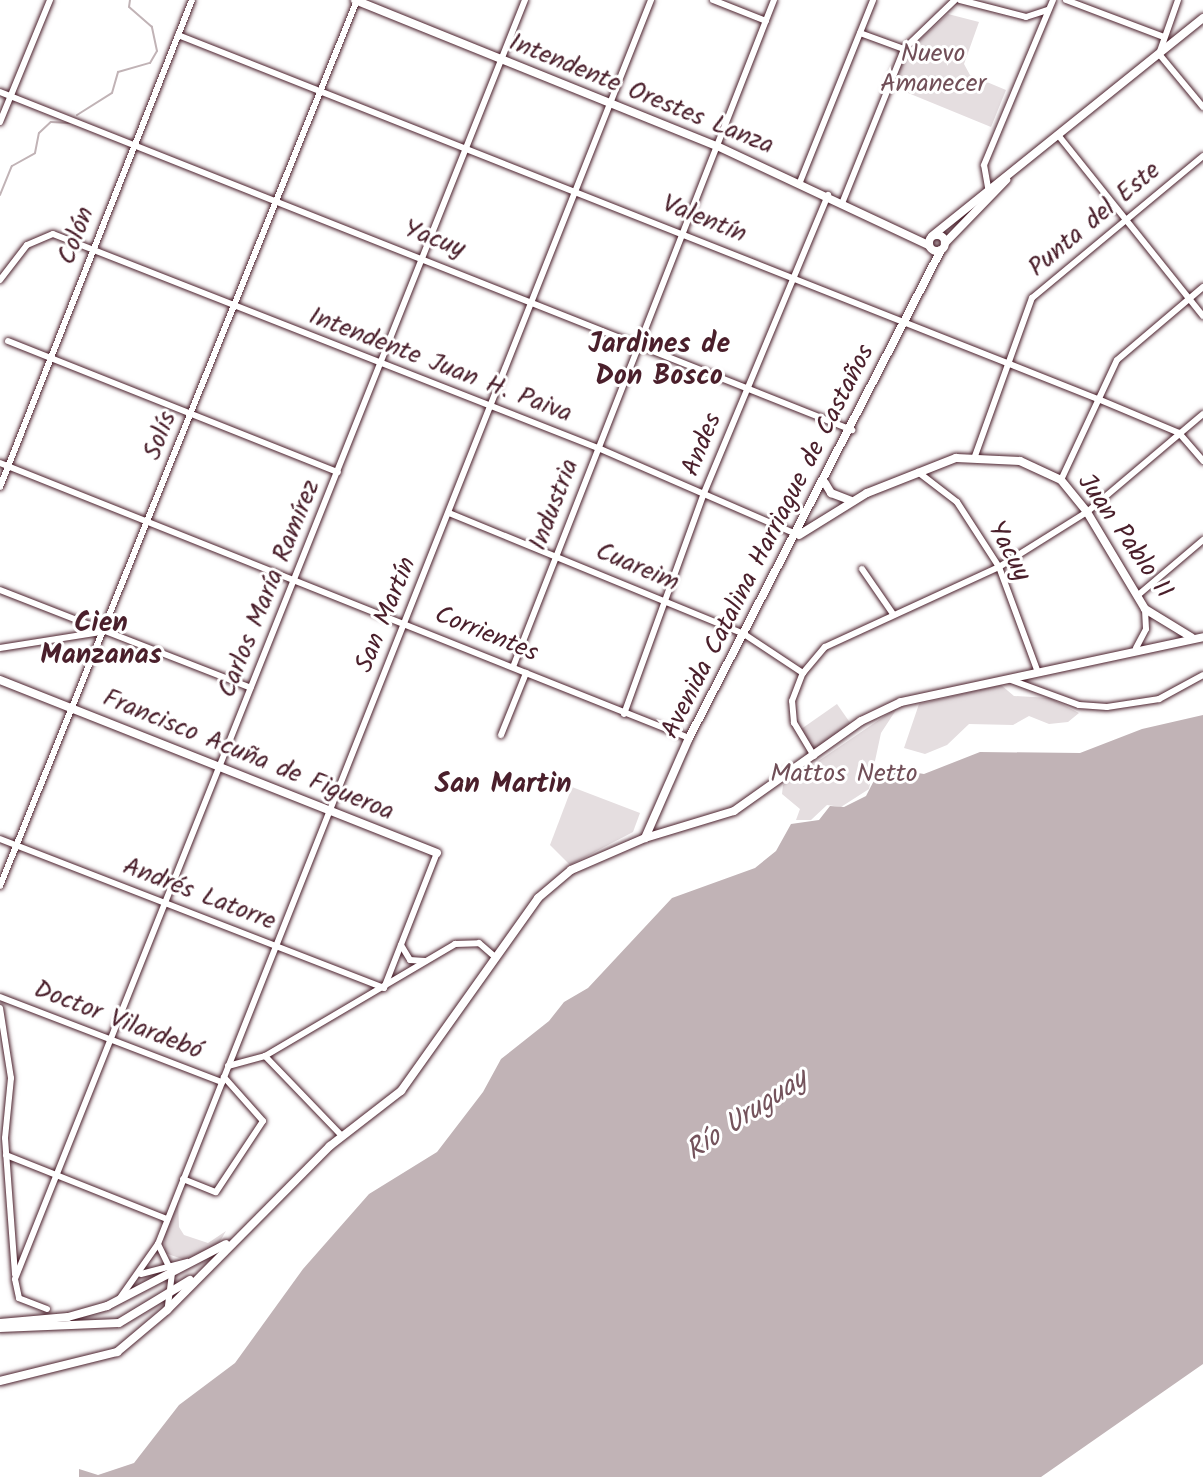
<!DOCTYPE html>
<html>
<head>
<meta charset="utf-8">
<style>
	body { margin:0 }
	#map { position:relative; width:1203px; height:1477px; overflow:hidden; background:#fff; font-family:Kalam,sans-serif }
	div>[style] { position:absolute }
	[style*='--x'] { left:calc(var(--x)*1px); top:calc(var(--y)*1px); width:calc(var(--w)*1px); rotate:calc(var(--a)*1deg) }
	.green>* { inset:0; background:#e5dee0; transform-origin:0 0 }
	.water>* { inset:0; background:#c1b3b6 }
	.stream>* { height:2px; margin:-1px; padding:0 1px; transform-origin:1px; border-radius:1px; background:#c1b3b6 }
	.roads { filter:drop-shadow(0 0 2px #4a1f2b) drop-shadow(0 0 2px #4a1f2b) }
	.minor>* { height:6px; margin:-3px; padding:0 3px; transform-origin:3px; border-radius:3px; background:#fff }
	.tertiary>* { height:8px; margin:-4px; padding:0 4px; transform-origin:4px; border-radius:4px; background:#fff }
	.tertiary>.ring { margin:-4px; padding:0; box-sizing:content-box; background:none; border:8px solid #fff; border-radius:50% }
	span { translate:-50% -50%; white-space:nowrap; text-align:center; line-height:1.15; -webkit-text-stroke:6px #fff; paint-order:stroke }
	.park-label { font-size:26px; color:#714f58 }
	.street-label { font-size:26px; color:#4a1f2b }
	.neighbourhood-label { font-size:28px; color:#4a1f2b; font-weight:700 }
	.water-label { font-size:28px; color:#74535c; font-style:italic }
</style>
</head>
<body>
<div id="map">
	<div class="green">
		<i style="clip-path:polygon(948px 14px,979px 22px,964px 64px,970px 75px,1006px 90px,991px 127px,891px 86px,905px 53px)"></i>
		<i style="clip-path:polygon(1001px 685px,1014px 696px,1050px 698px,1079px 713px,1068px 722px,1049px 724px,1029px 716px,1013px 725px,969px 724px,947px 745px,925px 754px,904px 748px,919px 704px)"></i>
		<i style="left:837px;top:704px;width:24px;height:45px;rotate:55deg"></i>
		<i style="clip-path:polygon(898px 707px,881px 733px,869px 789px,841px 807px,827px 805px,811px 820px,796px 820px,800px 809px,782px 794px,783px 785px)"></i>
		<i style="clip-path:polygon(572px 787px,640px 813px,633px 832px,570px 865px,550px 845px)"></i>
		<i style="clip-path:polygon(178px 1199px,179px 1227px,184px 1235px,208px 1243px,226px 1231px,216px 1248px,185px 1260px,165px 1253px,164px 1237px)"></i>
	</div>
	<div class="water">
		<i style="clip-path:polygon(1203px 715px,1203px 1364px,1041px 1477px,79px 1477px,79px 1469px,98px 1475px,134px 1463px,179px 1405px,235px 1363px,303px 1269px,369px 1194px,437px 1152px,483px 1092px,501px 1059px,549px 1021px,564px 1002px,588px 988px,672px 898px,755px 868px,776px 851px,791px 824px,819px 820px,830px 806px,844px 807px,866px 796px,881px 767px,924px 774px,980px 752px,1080px 753px,1142px 729px)"></i>
	</div>
	<div class="stream">
		<i style="--x:77;--y:115;--w:41;--a:-32.2"></i>
		<i style="--x:112;--y:93;--w:22;--a:-74"></i>
		<i style="--x:118;--y:72;--w:33;--a:-16"></i>
		<i style="--x:150;--y:63;--w:14;--a:-60"></i>
		<i style="--x:157;--y:51;--w:25;--a:-102"></i>
		<i style="--x:152;--y:27;--w:30;--a:-139"></i>
		<i style="--x:129;--y:7;--w:7;--a:-82"></i>
		<i style="--x:0;--y:195;--w:31;--a:-68"></i>
		<i style="--x:12;--y:166;--w:26;--a:-29"></i>
		<i style="--x:35;--y:153;--w:20;--a:-79"></i>
		<i style="--x:39;--y:133;--w:16;--a:-43"></i>
		<i style="--x:51;--y:122;--w:18;--a:3"></i>
	</div>
	<div class="roads">
		<div class="minor">
			<i style="--x:713;--y:0;--w:57;--a:21.6"></i>
			<i style="--x:960;--y:0;--w:68;--a:14.4"></i>
			<i style="--x:1026;--y:17;--w:23;--a:-18"></i>
			<i style="--x:1066;--y:0;--w:105;--a:20.7"></i>
			<i style="--x:1178;--y:0;--w:57;--a:109.4"></i>
			<i style="--x:1159;--y:54;--w:69;--a:50.3"></i>
			<i style="--x:860;--y:33;--w:47;--a:20"></i>
			<i style="--x:178;--y:35;--w:989;--a:21.59"></i>
			<i style="--x:1098;--y:399;--w:88;--a:22.8"></i>
			<i style="--x:1179;--y:433;--w:37;--a:49"></i>
			<i style="--x:0;--y:92;--w:917;--a:21.64"></i>
			<i style="--x:0;--y:122;--w:132;--a:-67.7"></i>
			<i style="--x:1058;--y:135;--w:232;--a:51.3"></i>
			<i style="--x:800;--y:182;--w:196;--a:-68.1"></i>
			<i style="--x:989;--y:193;--w:28;--a:-100"></i>
			<i style="--x:984;--y:165;--w:179;--a:-67.3"></i>
			<i style="--x:843;--y:201;--w:164;--a:-68.1"></i>
			<i style="--x:904;--y:49;--w:71;--a:-43.9"></i>
			<i style="--x:0;--y:280;--w:44;--a:-52.4"></i>
			<i style="--x:27;--y:245;--w:28;--a:-23"></i>
			<i style="--x:53;--y:234;--w:586;--a:21.44"></i>
			<i style="--x:598;--y:448;--w:218;--a:23.5"></i>
			<i style="--x:8;--y:341;--w:355;--a:21.7"></i>
			<i style="--x:975;--y:456;--w:168;--a:-70.2"></i>
			<i style="--x:1032;--y:298;--w:222;--a:-39.7"></i>
			<i style="--x:0;--y:463;--w:742;--a:21.76"></i>
			<i style="--x:918;--y:472;--w:49;--a:37.6"></i>
			<i style="--x:957;--y:502;--w:77;--a:57.1"></i>
			<i style="--x:999;--y:567;--w:110;--a:69.7"></i>
			<i style="--x:1061;--y:480;--w:132;--a:-65"></i>
			<i style="--x:1117;--y:360;--w:113;--a:-40.3"></i>
			<i style="--x:0;--y:487;--w:523;--a:-68.48"></i>
			<i style="--x:449;--y:513;--w:319;--a:22.3"></i>
			<i style="--x:744;--y:634;--w:71;--a:33.5"></i>
			<i style="--x:862;--y:569;--w:55;--a:55.4"></i>
			<i style="--x:0;--y:590;--w:269;--a:21.3"></i>
			<i style="--x:1137;--y:596;--w:87;--a:-40.3"></i>
			<i style="--x:0;--y:648;--w:102;--a:-9"></i>
			<i style="--x:1136;--y:648;--w:21;--a:-62"></i>
			<i style="--x:1146;--y:629;--w:20;--a:-93"></i>
			<i style="--x:513;--y:667;--w:716;--a:-68.63"></i>
			<i style="--x:1011;--y:680;--w:72;--a:20.2"></i>
			<i style="--x:1079;--y:705;--w:28;--a:4"></i>
			<i style="--x:1107;--y:707;--w:53;--a:-8.7"></i>
			<i style="--x:1159;--y:699;--w:50;--a:-28.6"></i>
			<i style="--x:624;--y:714;--w:235;--a:-70.1"></i>
			<i style="--x:704;--y:493;--w:323;--a:-67.4"></i>
			<i style="--x:501;--y:735;--w:67;--a:-68"></i>
			<i style="--x:814;--y:756;--w:39;--a:-121"></i>
			<i style="--x:794;--y:723;--w:22;--a:-95"></i>
			<i style="--x:792;--y:701;--w:30;--a:-69"></i>
			<i style="--x:803;--y:673;--w:34;--a:-50"></i>
			<i style="--x:825;--y:647;--w:192;--a:-24.7"></i>
			<i style="--x:999;--y:567;--w:104;--a:-32"></i>
			<i style="--x:1087;--y:512;--w:152;--a:-40.2"></i>
			<i style="--x:0;--y:839;--w:412;--a:21.2"></i>
			<i style="--x:384;--y:988;--w:145;--a:-68.6"></i>
			<i style="--x:0;--y:886;--w:955;--a:-68.05"></i>
			<i style="--x:401;--y:945;--w:17;--a:59"></i>
			<i style="--x:410;--y:960;--w:15;--a:4"></i>
			<i style="--x:0;--y:997;--w:238;--a:21"></i>
			<i style="--x:0;--y:1008;--w:71;--a:81.1"></i>
			<i style="--x:11;--y:1078;--w:60;--a:95.7"></i>
			<i style="--x:5;--y:1138;--w:137;--a:85.8"></i>
			<i style="--x:265;--y:1056;--w:111;--a:46.1"></i>
			<i style="--x:228;--y:1066;--w:38;--a:-15"></i>
			<i style="--x:265;--y:1056;--w:221;--a:-30.5"></i>
			<i style="--x:455;--y:944;--w:24;--a:-2"></i>
			<i style="--x:479;--y:943;--w:21;--a:41"></i>
			<i style="--x:6;--y:1155;--w:173;--a:21.7"></i>
			<i style="--x:183;--y:1179;--w:35;--a:22"></i>
			<i style="--x:216;--y:1192;--w:85;--a:-56.5"></i>
			<i style="--x:263;--y:1121;--w:59;--a:-131.6"></i>
			<i style="--x:158;--y:1244;--w:32;--a:64"></i>
			<i style="--x:172;--y:1273;--w:34;--a:97"></i>
			<i style="--x:141;--y:1274;--w:48;--a:-14.6"></i>
			<i style="--x:120;--y:1298;--w:66;--a:-54.9"></i>
			<i style="--x:158;--y:1244;--w:1338;--a:-68.38"></i>
			<i style="--x:47;--y:1309;--w:30;--a:-159"></i>
			<i style="--x:19;--y:1298;--w:19;--a:-102"></i>
			<i style="--x:15;--y:1279;--w:1377;--a:-68.26"></i>
		</div>
		<div class="tertiary">
			<i style="--x:355;--y:0;--w:390;--a:22"></i>
			<i style="--x:717;--y:146;--w:233;--a:25.1"></i>
			<i class="ring" style="left:929px;top:235px;width:8px;height:8px"></i>
			<i style="--x:932;--y:236;--w:348;--a:-38.8"></i>
			<i style="--x:945;--y:243;--w:88;--a:-45.9"></i>
			<i style="--x:825;--y:483;--w:12;--a:59"></i>
			<i style="--x:831;--y:493;--w:22;--a:21"></i>
			<i style="--x:799;--y:535;--w:80;--a:-31.7"></i>
			<i style="--x:867;--y:493;--w:96;--a:-21.5"></i>
			<i style="--x:956;--y:458;--w:64;--a:2.7"></i>
			<i style="--x:1020;--y:461;--w:45;--a:24.9"></i>
			<i style="--x:1061;--y:480;--w:41;--a:50.9"></i>
			<i style="--x:1087;--y:512;--w:113;--a:59.1"></i>
			<i style="--x:1145;--y:609;--w:54;--a:31.3"></i>
			<i style="--x:0;--y:680;--w:470;--a:21.6"></i>
			<i style="--x:645;--y:838;--w:109;--a:-66.3"></i>
			<i style="--x:689;--y:738;--w:549;--a:-62.69"></i>
			<i style="--x:0;--y:1323;--w:68;--a:-5"></i>
			<i style="--x:68;--y:1317;--w:41;--a:-15.8"></i>
			<i style="--x:107;--y:1306;--w:134;--a:-27.5"></i>
			<i style="--x:0;--y:1328;--w:119;--a:-2.4"></i>
			<i style="--x:119;--y:1323;--w:83;--a:-31.2"></i>
			<i style="--x:0;--y:1381;--w:121;--a:-13.9"></i>
			<i style="--x:117;--y:1352;--w:65;--a:-40"></i>
			<i style="--x:167;--y:1310;--w:231;--a:-45.2"></i>
			<i style="--x:330;--y:1146;--w:90;--a:-37.8"></i>
			<i style="--x:401;--y:1091;--w:237;--a:-54.6"></i>
			<i style="--x:538;--y:898;--w:43;--a:-40.3"></i>
			<i style="--x:571;--y:870;--w:81;--a:-23.4"></i>
			<i style="--x:645;--y:838;--w:93;--a:-16.9"></i>
			<i style="--x:734;--y:811;--w:156;--a:-35.3"></i>
			<i style="--x:861;--y:721;--w:44;--a:-25.4"></i>
			<i style="--x:901;--y:702;--w:309;--a:-12.1"></i>
		</div>
	</div>
	<div class="park-label">
		<span style="left:933px;top:70px">Nuevo<br>Amanecer</span>
		<span style="left:844px;top:775px">Mattos Netto</span>
	</div>
	<div class="street-label">
		<span style="left:641px;top:95px;rotate:22deg">Intendente Orestes Lanza</span>
		<span style="left:704px;top:220px;rotate:22deg">Valentín</span>
		<span style="left:1095px;top:220px;rotate:-40deg">Punta del Este</span>
		<span style="left:77px;top:236px;rotate:-69deg">Colón</span>
		<span style="left:434px;top:240px;rotate:21deg">Yacuy</span>
		<span style="left:440px;top:366px;rotate:21deg">Intendente Juan H. Paiva</span>
		<span style="left:161px;top:436px;rotate:-69deg">Solís</span>
		<span style="left:703px;top:445px;rotate:-68deg">Andes</span>
		<span style="left:555px;top:505px;rotate:-69deg">Industria</span>
		<span style="left:1124px;top:537px;rotate:55deg">Juan Pablo II</span>
		<span style="left:769px;top:542px;rotate:-63deg">Avenida Catalina Harriague de Castaños</span>
		<span style="left:1008px;top:552px;rotate:62deg">Yacuy</span>
		<span style="left:637px;top:568px;rotate:23deg">Cuareim</span>
		<span style="left:270px;top:589px;rotate:-68deg">Carlos María Ramírez</span>
		<span style="left:387px;top:615px;rotate:-68deg">San Martín</span>
		<span style="left:486px;top:635px;rotate:22deg">Corrientes</span>
		<span style="left:248px;top:756px;rotate:22deg">Francisco Acuña de Figueroa</span>
		<span style="left:199px;top:895px;rotate:21deg">Andrés Latorre</span>
		<span style="left:118px;top:1021px;rotate:21deg">Doctor Vilardebó</span>
	</div>
	<div class="neighbourhood-label">
		<span style="left:659px;top:361px">Jardines de<br>Don Bosco</span>
		<span style="left:101px;top:640px">Cien<br>Manzanas</span>
		<span style="left:503px;top:785px">San Martin</span>
	</div>
	<div class="water-label">
		<span style="left:747px;top:1116px;rotate:-34deg">Río Uruguay</span>
	</div>
</div>
</body>
</html>
